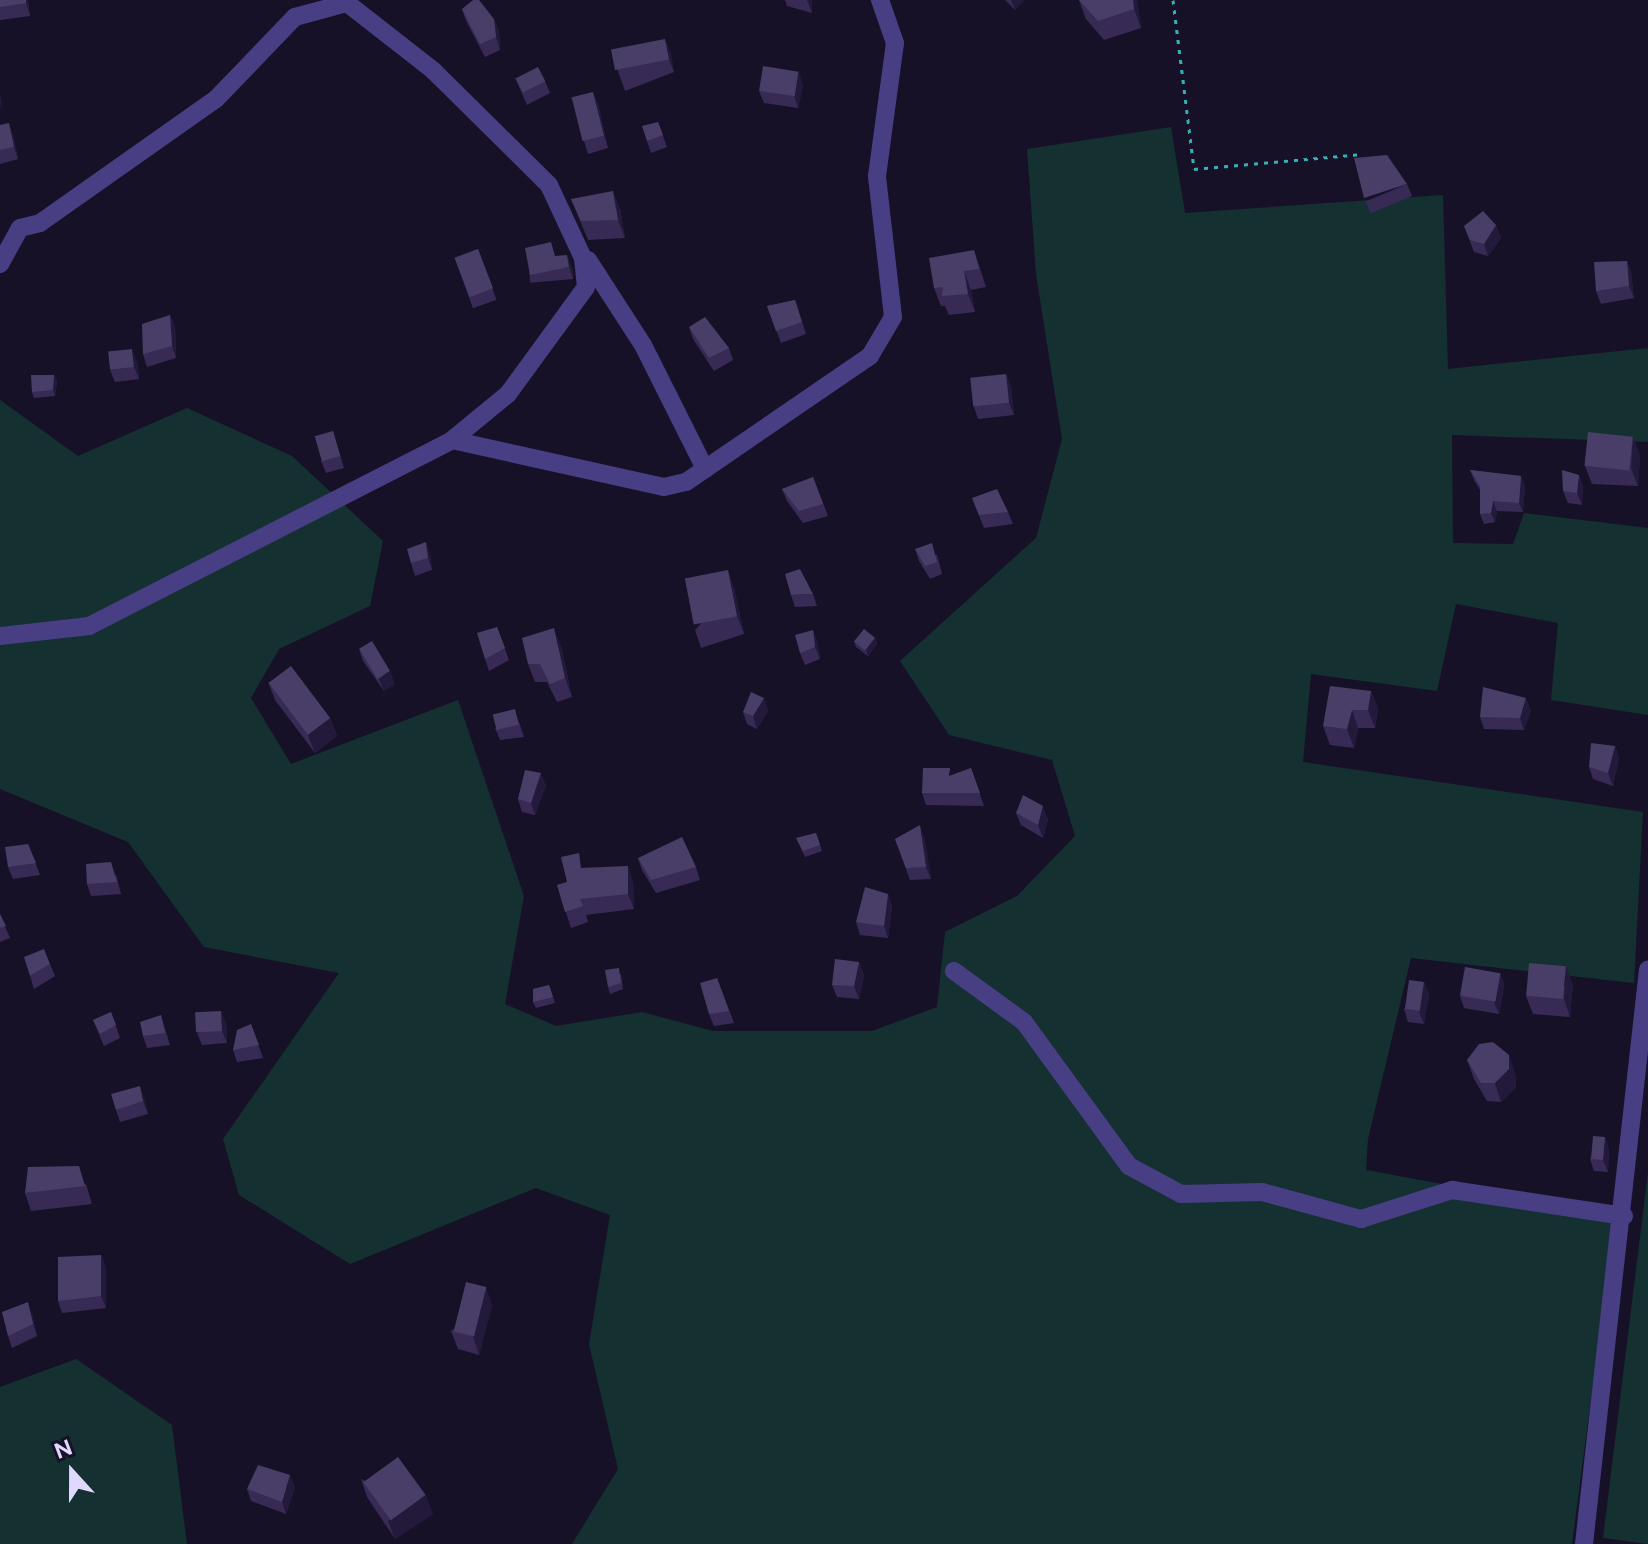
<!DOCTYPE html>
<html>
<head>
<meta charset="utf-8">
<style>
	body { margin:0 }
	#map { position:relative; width:1648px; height:1544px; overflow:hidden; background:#171128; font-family:Figtree,sans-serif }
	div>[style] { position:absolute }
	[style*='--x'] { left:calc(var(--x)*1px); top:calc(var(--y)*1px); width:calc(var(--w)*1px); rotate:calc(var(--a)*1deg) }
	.green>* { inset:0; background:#143031 }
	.path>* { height:3px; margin-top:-1.5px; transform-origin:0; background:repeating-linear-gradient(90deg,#35b1b5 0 4px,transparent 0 10px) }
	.minor>* { height:18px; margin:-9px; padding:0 9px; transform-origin:9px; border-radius:9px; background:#483e84 }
	.wall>* { inset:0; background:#372b55; transform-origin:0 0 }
	.shaded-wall>* { inset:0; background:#22193b }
	.building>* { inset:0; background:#493e67; transform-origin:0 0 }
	span { translate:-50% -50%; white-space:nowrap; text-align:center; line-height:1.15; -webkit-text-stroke:6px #171128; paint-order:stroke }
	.north { position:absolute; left:32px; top:1432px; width:80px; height:80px; -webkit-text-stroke:6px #171128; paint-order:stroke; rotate:339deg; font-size:22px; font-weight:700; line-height:32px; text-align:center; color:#e1d9fd }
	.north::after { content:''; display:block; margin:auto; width:28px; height:36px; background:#e1d9fd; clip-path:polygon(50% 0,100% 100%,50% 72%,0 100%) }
</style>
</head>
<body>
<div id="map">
	<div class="green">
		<i style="clip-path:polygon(1171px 127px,1185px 213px,1443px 195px,1448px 369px,1648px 348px,1648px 442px,1452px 435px,1453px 543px,1513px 544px,1524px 513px,1648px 528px,1648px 715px,1551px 700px,1558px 623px,1456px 604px,1437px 691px,1311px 674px,1303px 762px,1643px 812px,1634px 983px,1411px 958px,1368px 1139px,1366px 1170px,1615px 1216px,1572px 1544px,572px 1544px,618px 1469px,589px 1344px,610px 1215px,536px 1188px,350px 1264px,239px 1195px,223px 1139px,339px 973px,204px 947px,128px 842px,0 789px,0 400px,78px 456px,187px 408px,292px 456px,383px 541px,370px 606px,279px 649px,251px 698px,291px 764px,458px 700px,524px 896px,505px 1004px,556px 1026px,642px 1012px,713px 1031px,872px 1031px,937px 1007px,945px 932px,1017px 896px,1075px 836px,1052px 760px,949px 735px,900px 661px,1036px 538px,1062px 439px,1036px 274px,1027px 149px)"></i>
		<i style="clip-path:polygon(1648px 1172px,1648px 1544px,1603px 1538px)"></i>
		<i style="clip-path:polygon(76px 1359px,172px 1425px,187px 1544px,0 1544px,0 1387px)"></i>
	</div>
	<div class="path">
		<i style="--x:1173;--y:0;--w:170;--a:82.9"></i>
		<i style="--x:1194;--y:169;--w:169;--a:-5.1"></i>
	</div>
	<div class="minor">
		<i style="--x:588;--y:260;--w:101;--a:57.1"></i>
		<i style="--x:643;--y:345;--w:139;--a:63.4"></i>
		<i style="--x:0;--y:264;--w:41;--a:-60.9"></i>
		<i style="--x:20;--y:228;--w:21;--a:-14"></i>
		<i style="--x:40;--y:223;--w:215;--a:-35.2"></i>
		<i style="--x:216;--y:99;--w:114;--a:-46.1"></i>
		<i style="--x:295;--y:17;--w:54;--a:-15.1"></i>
		<i style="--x:452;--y:440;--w:217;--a:12.5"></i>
		<i style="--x:664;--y:487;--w:23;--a:-13"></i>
		<i style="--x:686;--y:482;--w:223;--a:-34.4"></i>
		<i style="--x:870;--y:356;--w:45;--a:-59.5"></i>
		<i style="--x:893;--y:317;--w:142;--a:-96.5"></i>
		<i style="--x:877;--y:176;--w:134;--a:-82.3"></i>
		<i style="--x:895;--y:43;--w:46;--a:-109.2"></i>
		<i style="--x:0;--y:636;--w:90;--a:-6.4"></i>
		<i style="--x:89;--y:626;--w:408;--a:-27.1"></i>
		<i style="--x:452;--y:440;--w:72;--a:-39.4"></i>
		<i style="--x:508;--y:394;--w:132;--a:-53.9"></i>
		<i style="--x:586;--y:287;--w:29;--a:-96"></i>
		<i style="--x:583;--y:258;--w:81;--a:-115"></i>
		<i style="--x:549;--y:185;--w:162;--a:-135.3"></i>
		<i style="--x:434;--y:71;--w:115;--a:-142"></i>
		<i style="--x:954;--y:971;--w:87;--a:36.1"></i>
		<i style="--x:1024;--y:1022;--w:178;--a:53.9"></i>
		<i style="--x:1129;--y:1166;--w:59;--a:28.3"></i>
		<i style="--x:1181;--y:1194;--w:81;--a:-1.4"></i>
		<i style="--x:1262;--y:1192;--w:103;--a:15.3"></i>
		<i style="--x:1361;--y:1219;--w:96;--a:-17.7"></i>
		<i style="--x:1452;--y:1190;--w:174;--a:8.6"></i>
		<i style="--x:1584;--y:1544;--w:578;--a:-83.64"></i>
	</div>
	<div class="wall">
		<i style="clip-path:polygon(0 0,28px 0,30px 16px,0 20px)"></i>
		<i style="clip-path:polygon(785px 0,812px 0,812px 13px,787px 6px)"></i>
		<i style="clip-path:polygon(1005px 0,1024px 0,1015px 10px)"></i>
		<i style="clip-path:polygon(1079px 0,1137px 0,1141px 28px,1104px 40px,1086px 19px)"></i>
		<i style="clip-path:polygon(462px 9px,494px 19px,499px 31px,500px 50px,485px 57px,466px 21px)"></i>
		<i style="clip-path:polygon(670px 51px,674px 72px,625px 91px,614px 60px)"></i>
		<i style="clip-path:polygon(515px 78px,545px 81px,550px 93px,527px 105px)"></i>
		<i style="clip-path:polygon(803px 85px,798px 108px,764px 103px,759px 91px)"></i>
		<i style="clip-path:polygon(598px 104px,608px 148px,588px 154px,584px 141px)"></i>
		<i style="clip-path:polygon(658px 122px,667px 147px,651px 153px,647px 141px)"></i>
		<i style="clip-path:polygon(0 125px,13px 135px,18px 159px,0 164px)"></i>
		<i style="left:1407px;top:184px;width:13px;height:45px;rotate:67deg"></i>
		<i style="clip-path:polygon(571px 199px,620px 209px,625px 238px,588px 240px)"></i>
		<i style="clip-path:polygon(1496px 225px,1501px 238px,1488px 256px,1474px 252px,1464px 226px)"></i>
		<i style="left:478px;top:249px;width:54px;height:25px;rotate:70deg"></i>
		<i style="clip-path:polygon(974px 250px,986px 287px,971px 290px,975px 312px,949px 315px,945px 306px,941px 306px,934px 288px)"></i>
		<i style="clip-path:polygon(1627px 261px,1631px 273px,1634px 298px,1601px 304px,1596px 291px)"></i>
		<i style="left:572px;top:267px;width:12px;height:43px;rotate:85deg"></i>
		<i style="clip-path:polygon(795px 300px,806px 334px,781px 343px,767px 306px)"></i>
		<i style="clip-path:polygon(170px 315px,175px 327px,176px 358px,147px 367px,143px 354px)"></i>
		<i style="clip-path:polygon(689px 327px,729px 348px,733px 360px,714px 371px,693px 339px)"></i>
		<i style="clip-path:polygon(137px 361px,139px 379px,115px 382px,110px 370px)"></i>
		<i style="clip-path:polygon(1006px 374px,1011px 387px,1014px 415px,978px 419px,974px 407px)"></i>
		<i style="clip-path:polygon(54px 375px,57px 381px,55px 396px,34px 398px,32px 392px)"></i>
		<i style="clip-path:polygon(333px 431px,344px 468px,326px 473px,321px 461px)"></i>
		<i style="clip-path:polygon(1633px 437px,1640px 456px,1638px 486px,1592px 484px,1585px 466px)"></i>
		<i style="clip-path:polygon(1470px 470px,1521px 476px,1525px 486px,1523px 512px,1497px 511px,1495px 522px,1484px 524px,1480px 514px,1480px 490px,1474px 480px)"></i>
		<i style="clip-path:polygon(1579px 475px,1583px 487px,1582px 505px,1568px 503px,1563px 491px)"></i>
		<i style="clip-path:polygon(813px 477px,828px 516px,803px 523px,787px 501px,782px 489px)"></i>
		<i style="clip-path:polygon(972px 498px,1008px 512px,1013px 524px,984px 528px)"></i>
		<i style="clip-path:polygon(915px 549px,937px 555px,942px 574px,930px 579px,919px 561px)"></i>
		<i style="clip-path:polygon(430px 554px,432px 570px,415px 576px,411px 563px)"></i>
		<i style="clip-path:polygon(734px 588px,744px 634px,701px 648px,695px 630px)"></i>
		<i style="clip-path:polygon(813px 594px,817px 606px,795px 607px,791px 595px)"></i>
		<i style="clip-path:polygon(497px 627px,509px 660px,489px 671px,485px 659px)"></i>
		<i style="clip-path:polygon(813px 630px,817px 642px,820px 659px,805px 665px,800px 653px)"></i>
		<i style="clip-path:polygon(875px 638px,877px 644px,868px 656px,856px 647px,854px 641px)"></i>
		<i style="clip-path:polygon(561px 646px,572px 697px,557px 702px,547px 682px,535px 682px,528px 664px)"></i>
		<i style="clip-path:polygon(359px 649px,395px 684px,384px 691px,363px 661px)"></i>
		<i style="clip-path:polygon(268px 682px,330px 718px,337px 736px,315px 753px,275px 700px)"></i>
		<i style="clip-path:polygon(1371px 691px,1378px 709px,1375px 728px,1358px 728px,1354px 748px,1330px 745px,1323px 726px)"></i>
		<i style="clip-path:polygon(764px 698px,768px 711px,757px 729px,747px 724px,743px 712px)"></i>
		<i style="clip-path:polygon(1531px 710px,1524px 730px,1484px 729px,1480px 717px)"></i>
		<i style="clip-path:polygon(519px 722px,524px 737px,500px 740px,495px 728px)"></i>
		<i style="clip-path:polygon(1615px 746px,1619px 758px,1613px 786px,1593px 779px,1589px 767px)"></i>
		<i style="clip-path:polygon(971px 768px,984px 806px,926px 805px,922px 793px,952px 775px)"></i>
		<i style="clip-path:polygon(546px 785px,535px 815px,522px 812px,518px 799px)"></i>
		<i style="clip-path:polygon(1016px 813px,1048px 819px,1043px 838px,1021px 825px)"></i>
		<i style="clip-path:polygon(816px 833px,822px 851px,805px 857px,796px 838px)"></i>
		<i style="clip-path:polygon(924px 837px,931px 879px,910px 880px,895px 839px)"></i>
		<i style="clip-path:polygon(28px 844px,40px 875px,13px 879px,8px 867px)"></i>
		<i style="clip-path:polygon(638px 858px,696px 867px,700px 880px,656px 893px,642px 870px)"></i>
		<i style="clip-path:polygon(584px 868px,633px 882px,634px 909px,586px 915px,588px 922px,571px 928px,557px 885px,567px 882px)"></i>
		<i style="clip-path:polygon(116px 875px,121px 894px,91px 896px,87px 884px)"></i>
		<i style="clip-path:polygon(888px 894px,892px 906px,888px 938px,860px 935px,856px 922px)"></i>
		<i style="clip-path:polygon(0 914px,10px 938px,0 942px)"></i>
		<i style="clip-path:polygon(859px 962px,864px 975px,859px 999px,837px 997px,832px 985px)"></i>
		<i style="clip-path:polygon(50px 964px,55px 976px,34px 989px,30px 976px)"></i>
		<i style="clip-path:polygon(1500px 973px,1504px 985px,1499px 1014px,1464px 1008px,1460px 996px)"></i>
		<i style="clip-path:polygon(621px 974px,623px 989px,610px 994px,608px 987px)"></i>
		<i style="clip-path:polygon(717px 978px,734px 1023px,714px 1026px,709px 1014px)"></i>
		<i style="clip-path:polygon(1424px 982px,1429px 994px,1424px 1024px,1408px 1022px,1404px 1009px)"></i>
		<i style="clip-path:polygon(1573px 984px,1570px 1017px,1533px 1014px,1526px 996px)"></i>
		<i style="clip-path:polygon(549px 985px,555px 1003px,536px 1008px,533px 1002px)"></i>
		<i style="clip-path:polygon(111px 1012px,120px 1038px,104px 1046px,93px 1020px)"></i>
		<i style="clip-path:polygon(161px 1015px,170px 1045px,147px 1048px,143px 1036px)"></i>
		<i style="clip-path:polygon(226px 1023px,227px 1043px,202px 1045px,197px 1033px)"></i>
		<i style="clip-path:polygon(251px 1024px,263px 1058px,237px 1062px,233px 1050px)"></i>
		<i style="clip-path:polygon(1467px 1060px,1515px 1073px,1516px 1087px,1501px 1102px,1487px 1101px,1474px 1079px)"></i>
		<i style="clip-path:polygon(144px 1098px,148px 1114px,120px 1122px,116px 1110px)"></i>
		<i style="clip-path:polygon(1605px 1137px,1609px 1150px,1608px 1172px,1594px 1171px,1590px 1159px)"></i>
		<i style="clip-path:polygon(86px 1184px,92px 1204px,31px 1211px,25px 1193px)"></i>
		<i style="clip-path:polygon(101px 1255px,106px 1268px,106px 1308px,62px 1313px,58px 1301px)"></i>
		<i style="clip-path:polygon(492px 1305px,479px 1355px,458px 1349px,451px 1331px)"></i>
		<i style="clip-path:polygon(32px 1314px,37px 1336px,12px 1348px,8px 1336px)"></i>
		<i style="clip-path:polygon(361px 1479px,433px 1514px,395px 1539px,367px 1497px)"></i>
		<i style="clip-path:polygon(295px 1487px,286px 1514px,251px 1501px,247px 1489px)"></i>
	</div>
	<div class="shaded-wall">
		<i style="clip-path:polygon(26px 0,28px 0,30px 16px,26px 3px)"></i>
		<i style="clip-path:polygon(807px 0,812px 0,812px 13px)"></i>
		<i style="clip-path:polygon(1011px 0,1024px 0,1015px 10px)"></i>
		<i style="clip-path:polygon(1133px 0,1137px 0,1141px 28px,1134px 9px)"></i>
		<i style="clip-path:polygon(494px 19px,499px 31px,500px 50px,496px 37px)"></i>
		<i style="clip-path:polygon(665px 39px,670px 51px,674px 72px,669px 60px)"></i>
		<i style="clip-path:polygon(799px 72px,803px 85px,798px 108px,794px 96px)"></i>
		<i style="clip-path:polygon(593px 92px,598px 104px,608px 148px,604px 136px)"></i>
		<i style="clip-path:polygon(0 95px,1px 98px,3px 114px,0 104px)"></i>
		<i style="clip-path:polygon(9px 123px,13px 135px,18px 159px,14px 147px)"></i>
		<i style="clip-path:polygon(613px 191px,620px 209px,625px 238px,618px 220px)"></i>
		<i style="clip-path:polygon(1496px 225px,1501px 238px,1488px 256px,1484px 244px)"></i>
		<i style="clip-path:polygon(567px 255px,572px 267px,573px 279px,569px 267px)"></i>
		<i style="clip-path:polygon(1627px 261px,1631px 273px,1634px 298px,1629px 286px)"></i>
		<i style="clip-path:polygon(964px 271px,971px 290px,975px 312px,968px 294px)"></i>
		<i style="clip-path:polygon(170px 315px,175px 327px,176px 358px,172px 346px)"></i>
		<i style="clip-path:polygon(132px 349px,137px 361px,139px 379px,134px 367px)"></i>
		<i style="clip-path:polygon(1006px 374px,1011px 387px,1014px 415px,1009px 403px)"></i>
		<i style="clip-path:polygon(54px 375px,57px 381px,55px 396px,53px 390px)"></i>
		<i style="clip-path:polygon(1633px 437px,1640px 456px,1638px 486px,1631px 468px)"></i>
		<i style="clip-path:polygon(1579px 475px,1583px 487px,1582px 505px,1577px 493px)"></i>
		<i style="clip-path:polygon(1521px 476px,1525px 486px,1523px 512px,1519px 503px)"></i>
		<i style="clip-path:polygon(1493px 501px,1497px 511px,1495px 522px,1491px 513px)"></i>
		<i style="clip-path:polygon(426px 542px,430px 554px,432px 570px,428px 558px)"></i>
		<i style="clip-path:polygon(728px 570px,734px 588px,744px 634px,737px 616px)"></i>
		<i style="clip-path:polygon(554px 628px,561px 646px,572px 697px,565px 678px)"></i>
		<i style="clip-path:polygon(813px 630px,817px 642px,820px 659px,815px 647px)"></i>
		<i style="clip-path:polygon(875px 638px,877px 644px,868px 656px,866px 650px)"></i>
		<i style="clip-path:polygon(390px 671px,395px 684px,384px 691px,379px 679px)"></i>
		<i style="clip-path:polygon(1371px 691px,1378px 709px,1375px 728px,1368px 710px)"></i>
		<i style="clip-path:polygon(764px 698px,768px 711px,757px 729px,753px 716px)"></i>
		<i style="clip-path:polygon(1526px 698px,1531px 710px,1524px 730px,1520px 718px)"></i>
		<i style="clip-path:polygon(1352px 710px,1358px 728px,1354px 748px,1347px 729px)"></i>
		<i style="clip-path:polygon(330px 718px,337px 736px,315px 753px,308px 735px)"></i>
		<i style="clip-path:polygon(1615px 746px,1619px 758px,1613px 786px,1608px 773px)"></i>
		<i style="clip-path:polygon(541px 773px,546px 785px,535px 815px,531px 803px)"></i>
		<i style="clip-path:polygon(1043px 806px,1048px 819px,1043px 838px,1038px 825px)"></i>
		<i style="clip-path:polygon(920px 825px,924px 837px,931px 879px,926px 867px)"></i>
		<i style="clip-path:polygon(628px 866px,633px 882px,634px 909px,628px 894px)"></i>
		<i style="clip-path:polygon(888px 894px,892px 906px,888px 938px,884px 926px)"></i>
		<i style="clip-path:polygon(859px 962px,864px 975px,859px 999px,854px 986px)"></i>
		<i style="clip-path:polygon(1566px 966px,1573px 984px,1570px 1017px,1564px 999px)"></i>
		<i style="clip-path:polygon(1500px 973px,1504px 985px,1499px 1014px,1494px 1002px)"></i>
		<i style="clip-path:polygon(1424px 982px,1429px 994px,1424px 1024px,1419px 1012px)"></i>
		<i style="clip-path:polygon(221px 1011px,226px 1023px,227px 1043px,222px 1031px)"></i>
		<i style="clip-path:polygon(1509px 1055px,1515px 1073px,1516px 1087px,1501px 1102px,1495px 1083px)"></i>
		<i style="clip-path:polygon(140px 1086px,144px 1098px,148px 1114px,143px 1101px)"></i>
		<i style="clip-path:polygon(1605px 1137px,1609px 1150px,1608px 1172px,1603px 1160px)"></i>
		<i style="clip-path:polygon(101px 1255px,106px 1268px,106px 1308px,101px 1296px)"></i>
		<i style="clip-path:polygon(486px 1287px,492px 1305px,479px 1355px,473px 1337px)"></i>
		<i style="clip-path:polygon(28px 1302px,32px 1314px,37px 1336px,33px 1324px)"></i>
		<i style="clip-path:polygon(290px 1475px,295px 1487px,286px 1514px,282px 1502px)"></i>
		<i style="clip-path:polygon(426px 1495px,433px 1514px,395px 1539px,388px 1521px)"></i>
	</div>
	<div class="building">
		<i style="clip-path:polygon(0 0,26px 0,26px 3px,0 7px)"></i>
		<i style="clip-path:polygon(473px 0,479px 0,494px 19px,496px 37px,480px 44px,462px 9px)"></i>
		<i style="clip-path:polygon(1079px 0,1133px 0,1134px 9px,1098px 21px)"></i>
		<i style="left:665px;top:39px;width:21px;height:55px;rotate:79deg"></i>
		<i style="left:763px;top:66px;width:36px;height:25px;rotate:9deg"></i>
		<i style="left:538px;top:67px;width:16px;height:25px;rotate:63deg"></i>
		<i style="left:593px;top:92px;width:45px;height:22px;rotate:76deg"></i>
		<i style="clip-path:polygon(658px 122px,663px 135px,647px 141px,642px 126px)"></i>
		<i style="clip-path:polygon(9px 123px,14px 147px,0 150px,0 125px)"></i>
		<i style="clip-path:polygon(1387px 155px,1407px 184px,1364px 198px,1354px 158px)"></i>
		<i style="clip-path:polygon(613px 191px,618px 220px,581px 221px,571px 199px)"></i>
		<i style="clip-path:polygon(1483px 211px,1496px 225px,1484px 244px,1470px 240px,1464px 226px)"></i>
		<i style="clip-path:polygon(551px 242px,555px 256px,567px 255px,569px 267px,530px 275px,525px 248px)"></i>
		<i style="left:478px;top:249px;width:42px;height:25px;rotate:69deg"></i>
		<i style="clip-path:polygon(974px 250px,979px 269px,964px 271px,968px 294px,942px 296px,943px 287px,934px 288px,929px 258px)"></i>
		<i style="clip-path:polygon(1627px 261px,1629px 286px,1596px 291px,1594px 262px)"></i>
		<i style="clip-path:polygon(795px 300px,802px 322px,776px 331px,767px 306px)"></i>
		<i style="clip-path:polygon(170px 315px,172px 346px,143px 354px,142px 324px)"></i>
		<i style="clip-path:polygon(705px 317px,729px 348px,709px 358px,689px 327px)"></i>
		<i style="left:132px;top:349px;width:18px;height:24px;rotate:84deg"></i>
		<i style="left:1006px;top:374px;width:29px;height:36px;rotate:84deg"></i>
		<i style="clip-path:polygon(31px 375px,54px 375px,53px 390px,32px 392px)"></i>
		<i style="left:333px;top:431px;width:26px;height:19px;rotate:74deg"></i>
		<i style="left:1588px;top:432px;width:45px;height:34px;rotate:6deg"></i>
		<i style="clip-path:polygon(1470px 470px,1521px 476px,1519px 503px,1493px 501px,1491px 513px,1480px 514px,1480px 486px)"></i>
		<i style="clip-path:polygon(1562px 470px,1579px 475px,1577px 493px,1563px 491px)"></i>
		<i style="clip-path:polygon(813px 477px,823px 504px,799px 511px,782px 489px)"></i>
		<i style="clip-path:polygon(997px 489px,1008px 512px,979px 515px,972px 498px)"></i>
		<i style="clip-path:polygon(426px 542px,428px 558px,411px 563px,407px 549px)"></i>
		<i style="clip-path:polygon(932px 543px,937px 562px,925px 566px,915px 549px)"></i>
		<i style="clip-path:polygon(800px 569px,813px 594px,791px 595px,785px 574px)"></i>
		<i style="left:728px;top:570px;width:47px;height:44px;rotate:79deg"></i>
		<i style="clip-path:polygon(497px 627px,505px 648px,485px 659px,477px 633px)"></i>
		<i style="clip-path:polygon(554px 628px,565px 678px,550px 684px,540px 664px,528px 664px,522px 638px)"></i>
		<i style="left:864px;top:629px;width:14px;height:16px;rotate:39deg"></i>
		<i style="clip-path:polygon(813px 630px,815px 647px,800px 653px,795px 635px)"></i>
		<i style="left:372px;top:641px;width:35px;height:15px;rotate:59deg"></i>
		<i style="left:291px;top:666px;width:65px;height:28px;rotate:53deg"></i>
		<i style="clip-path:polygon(1330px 686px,1371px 691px,1368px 710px,1352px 710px,1347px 729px,1323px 726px)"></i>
		<i style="clip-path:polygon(1483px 687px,1526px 698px,1520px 718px,1480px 717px)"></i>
		<i style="clip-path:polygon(751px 692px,764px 698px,753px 716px,743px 712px)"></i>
		<i style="left:515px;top:709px;width:16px;height:23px;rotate:76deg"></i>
		<i style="clip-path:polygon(1591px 743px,1615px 746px,1608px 773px,1589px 767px)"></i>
		<i style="clip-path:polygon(923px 768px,950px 768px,949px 776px,971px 768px,980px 793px,922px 793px)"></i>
		<i style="clip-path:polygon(525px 770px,541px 773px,531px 803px,518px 799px)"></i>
		<i style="clip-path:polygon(1023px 795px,1043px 806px,1038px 825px,1016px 813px)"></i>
		<i style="clip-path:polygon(920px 825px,926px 867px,906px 868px,895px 839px)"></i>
		<i style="clip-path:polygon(816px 833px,820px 845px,803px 851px,796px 838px)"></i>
		<i style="clip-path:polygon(682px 837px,696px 867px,651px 880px,638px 858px)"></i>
		<i style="clip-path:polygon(28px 844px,36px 863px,8px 867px,5px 847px)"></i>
		<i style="clip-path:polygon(579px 853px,581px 868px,628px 866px,628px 894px,580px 899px,583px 906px,565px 912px,557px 885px,567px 882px,561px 857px)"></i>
		<i style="clip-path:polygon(111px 862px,117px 882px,87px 884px,86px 864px)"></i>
		<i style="clip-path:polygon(865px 887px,888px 894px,884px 926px,856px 922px)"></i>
		<i style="clip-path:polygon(0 914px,6px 926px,0 928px)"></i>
		<i style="clip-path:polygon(44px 949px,50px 964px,30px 976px,24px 957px)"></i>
		<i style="clip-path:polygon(835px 959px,859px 962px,854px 986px,832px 985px)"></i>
		<i style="left:1529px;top:963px;width:37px;height:33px;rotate:5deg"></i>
		<i style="left:1465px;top:967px;width:36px;height:29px;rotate:10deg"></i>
		<i style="clip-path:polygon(619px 968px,621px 983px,608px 987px,605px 970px)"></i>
		<i style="clip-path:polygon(717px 978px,729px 1011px,709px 1014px,700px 983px)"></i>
		<i style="left:1409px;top:980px;width:15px;height:29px;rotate:8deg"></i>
		<i style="clip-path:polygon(549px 985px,553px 997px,533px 1002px,533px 989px)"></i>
		<i style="left:221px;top:1011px;width:20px;height:26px;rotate:87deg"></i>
		<i style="clip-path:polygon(111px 1012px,116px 1025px,100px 1034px,93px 1020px)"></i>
		<i style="clip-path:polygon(161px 1015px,165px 1033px,143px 1036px,140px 1022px)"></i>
		<i style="clip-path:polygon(251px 1024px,259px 1045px,233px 1050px,237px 1030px)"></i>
		<i style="clip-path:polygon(1493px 1042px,1509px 1055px,1509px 1069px,1495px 1083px,1481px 1083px,1467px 1060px,1479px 1044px)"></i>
		<i style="clip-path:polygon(140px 1086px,143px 1101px,116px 1110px,111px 1094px)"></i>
		<i style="left:1593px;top:1136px;width:12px;height:23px;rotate:5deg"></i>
		<i style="clip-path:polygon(79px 1166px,85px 1186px,25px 1193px,28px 1167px)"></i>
		<i style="clip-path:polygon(101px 1255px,101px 1296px,58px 1301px,58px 1257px)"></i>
		<i style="left:466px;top:1282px;width:21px;height:51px;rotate:14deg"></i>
		<i style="clip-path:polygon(28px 1302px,33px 1324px,8px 1336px,2px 1312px)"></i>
		<i style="left:398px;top:1457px;width:47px;height:43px;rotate:54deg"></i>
		<i style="clip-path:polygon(258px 1465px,290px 1475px,282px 1502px,247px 1489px)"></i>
	</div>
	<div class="north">N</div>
</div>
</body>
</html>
